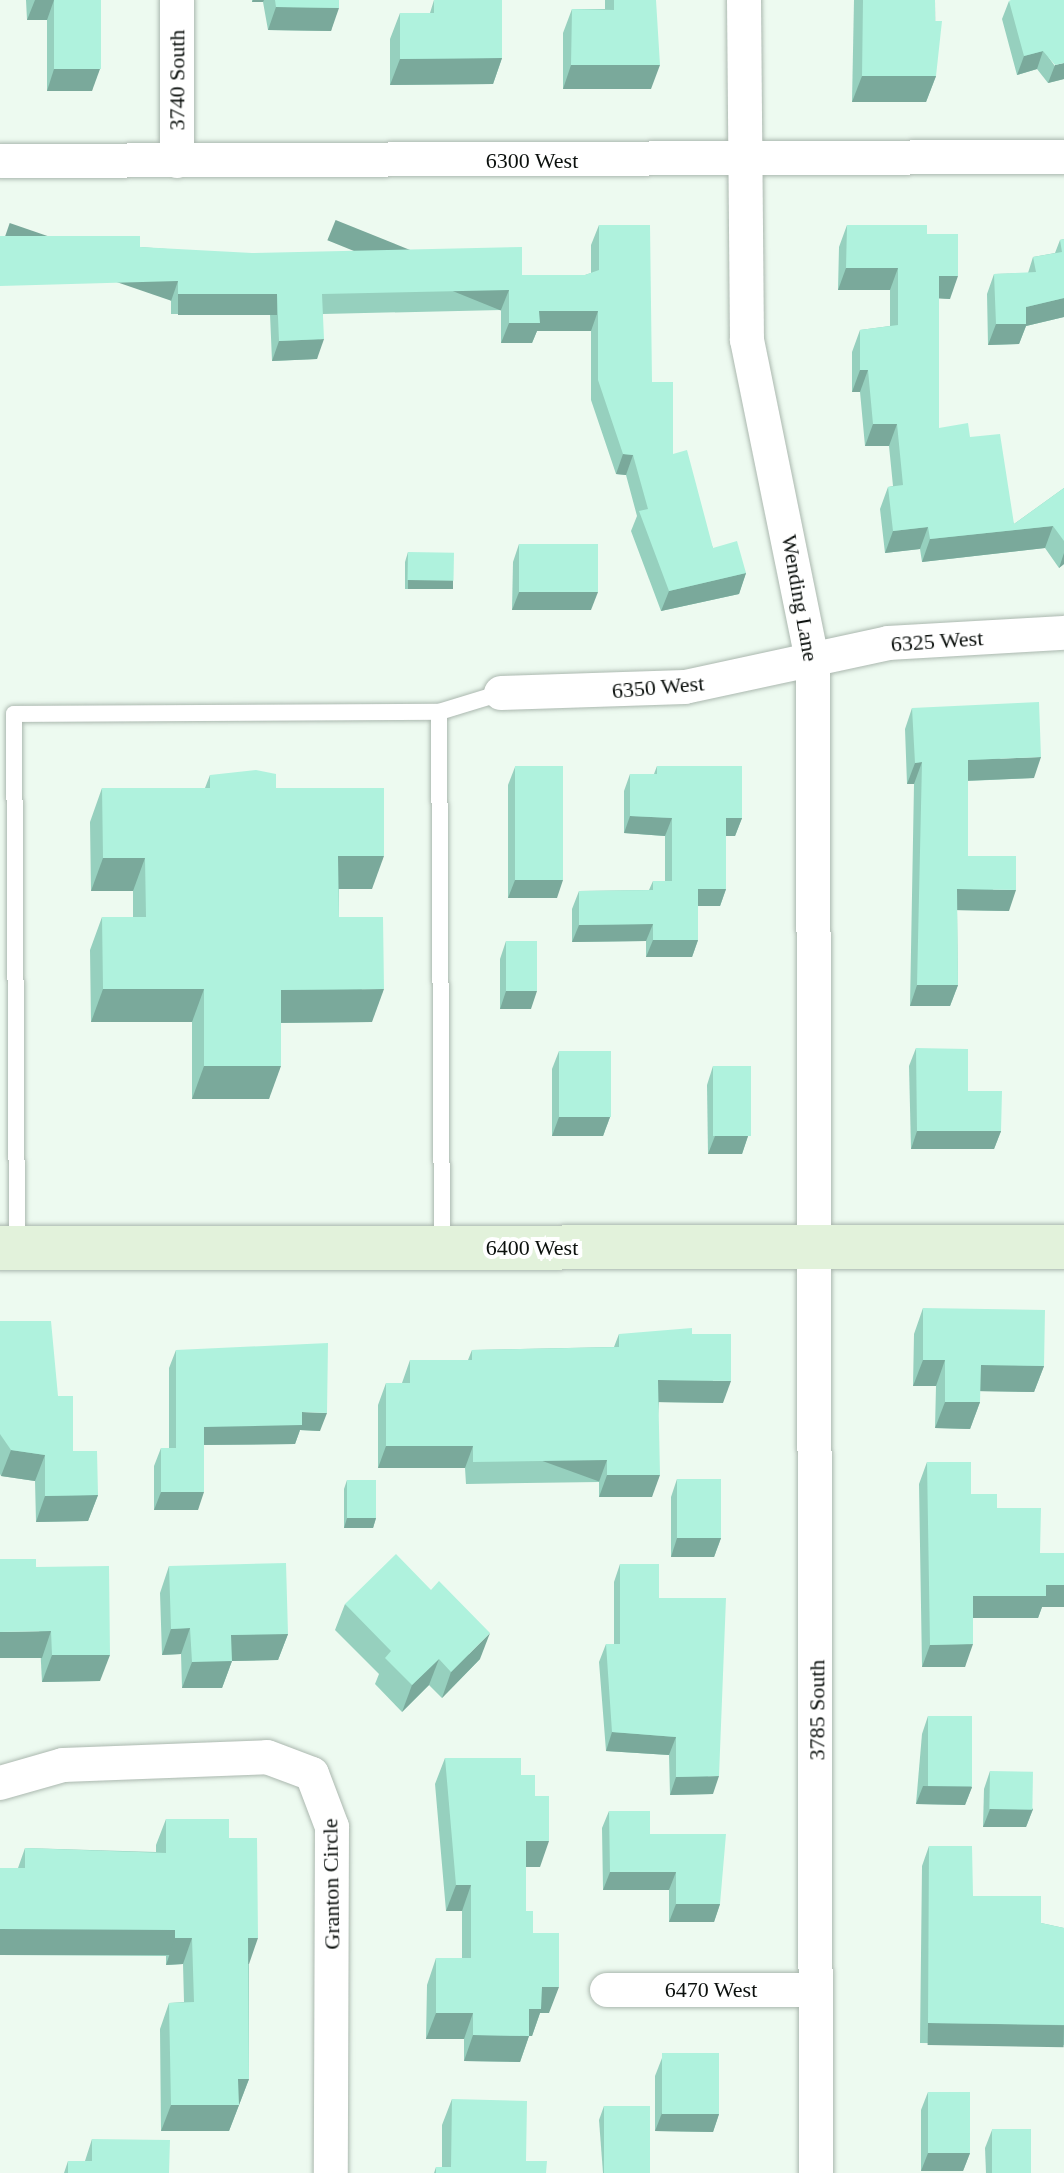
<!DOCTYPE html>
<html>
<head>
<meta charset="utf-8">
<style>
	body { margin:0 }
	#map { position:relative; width:1064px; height:2173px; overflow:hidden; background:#edfaf0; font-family:Georgia,serif }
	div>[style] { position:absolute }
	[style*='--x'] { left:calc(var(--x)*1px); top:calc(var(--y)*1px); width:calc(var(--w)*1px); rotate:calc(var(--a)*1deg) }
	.roads { filter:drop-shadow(0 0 2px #abb8af) drop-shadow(0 0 2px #abb8af) }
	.lane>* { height:16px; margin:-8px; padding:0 8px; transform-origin:8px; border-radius:8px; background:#fff }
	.street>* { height:34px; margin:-17px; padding:0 17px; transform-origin:17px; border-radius:17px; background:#fff }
	.secondary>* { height:44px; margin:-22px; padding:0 22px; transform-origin:22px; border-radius:22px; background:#e2f2db }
	.wall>* { inset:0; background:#96d0be }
	.shaded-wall>* { inset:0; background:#7aa99b; transform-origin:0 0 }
	.building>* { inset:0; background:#aff2dd; transform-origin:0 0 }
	span { translate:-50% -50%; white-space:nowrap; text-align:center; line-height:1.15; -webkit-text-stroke:8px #fff; paint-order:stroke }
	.street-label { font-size:22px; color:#0b100d }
</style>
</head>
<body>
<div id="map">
	<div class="roads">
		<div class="lane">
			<i style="--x:439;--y:712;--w:65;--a:-17"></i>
			<i style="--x:17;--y:1246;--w:532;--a:-90.32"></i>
			<i style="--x:14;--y:714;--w:425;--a:-0.3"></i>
			<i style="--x:439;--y:712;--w:535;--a:89.68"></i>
		</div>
		<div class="street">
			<i style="--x:177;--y:0;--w:161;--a:90"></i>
			<i style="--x:744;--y:0;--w:340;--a:89.5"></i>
			<i style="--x:747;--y:340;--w:331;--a:78.5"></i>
			<i style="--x:813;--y:664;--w:1509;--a:89.89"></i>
			<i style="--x:0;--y:161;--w:1064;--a:-0.22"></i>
			<i style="--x:501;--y:693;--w:184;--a:-1.9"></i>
			<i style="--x:685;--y:687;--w:208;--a:-12.2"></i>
			<i style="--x:888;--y:643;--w:176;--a:-3.3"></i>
			<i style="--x:0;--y:1783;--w:66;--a:-15.9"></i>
			<i style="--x:63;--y:1765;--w:204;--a:-2.2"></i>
			<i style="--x:267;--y:1757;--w:48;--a:20.7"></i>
			<i style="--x:312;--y:1774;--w:57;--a:69.3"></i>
			<i style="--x:332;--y:1827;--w:346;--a:90.2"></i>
			<i style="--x:607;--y:1990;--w:208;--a:0"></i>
		</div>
		<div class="secondary">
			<i style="--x:0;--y:1248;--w:1064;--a:-0.05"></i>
		</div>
	</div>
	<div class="wall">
		<i style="clip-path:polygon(26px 0,101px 0,92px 91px,47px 91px,47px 20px,27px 20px)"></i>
		<i style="clip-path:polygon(252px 0,339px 0,331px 31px,268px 30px,263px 2px,252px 2px)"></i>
		<i style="clip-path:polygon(434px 0,502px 58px,493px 84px,390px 85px,390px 39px,400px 13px,430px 13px)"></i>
		<i style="clip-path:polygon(605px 0,656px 0,651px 89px,563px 89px,563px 33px,572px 9px,605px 9px)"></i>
		<i style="clip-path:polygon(854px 0,935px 0,936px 76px,926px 102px,852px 102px)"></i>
		<i style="clip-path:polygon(1009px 1px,1064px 79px,1048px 83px,1037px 69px,1017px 75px,1002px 19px)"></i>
		<i style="clip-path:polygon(599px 225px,652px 382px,673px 454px,713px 548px,746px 573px,739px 594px,661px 611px,631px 531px,637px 516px,626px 475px,616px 474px,591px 400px,591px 331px,537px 331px,532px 343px,501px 343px,501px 310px,323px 314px,317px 359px,272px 361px,270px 314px,171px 314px,171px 301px,140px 247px,522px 275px,585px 275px,591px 273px,591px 245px)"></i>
		<i style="clip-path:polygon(847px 225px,927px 234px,950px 299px,939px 298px,939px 428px,970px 437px,1014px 524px,1064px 488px,1064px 564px,1059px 568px,1045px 548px,922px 562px,920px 549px,885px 553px,880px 509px,888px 487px,893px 486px,889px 446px,865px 446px,860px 392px,852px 392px,852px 352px,860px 330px,890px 326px,890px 290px,838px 290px,839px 247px)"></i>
		<i style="clip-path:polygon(1064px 239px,1064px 317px,1026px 326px,1019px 344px,988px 345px,987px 294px,994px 274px,1028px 273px,1033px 257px,1055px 253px,1060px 240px)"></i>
		<i style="clip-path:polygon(519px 544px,591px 610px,512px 610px,513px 562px)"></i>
		<i style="clip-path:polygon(408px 552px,450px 589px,405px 589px,405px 562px)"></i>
		<i style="clip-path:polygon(912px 708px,1034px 778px,968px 781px,968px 856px,1009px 911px,957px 910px,958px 985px,950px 1006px,910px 1006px,914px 784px,907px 784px,905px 729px)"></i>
		<i style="clip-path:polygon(657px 766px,742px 818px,735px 836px,726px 836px,726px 889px,720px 906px,698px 906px,698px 940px,692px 957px,646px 957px,646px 941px,572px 942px,572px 909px,579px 891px,649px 890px,653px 881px,665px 881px,665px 836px,624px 833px,624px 791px,630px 774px,654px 774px)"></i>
		<i style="clip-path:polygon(515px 767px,557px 898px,508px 898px,508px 785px)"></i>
		<i style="clip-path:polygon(210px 775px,276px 788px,372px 889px,339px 889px,339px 917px,372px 1022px,281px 1023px,269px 1099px,192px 1099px,192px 1022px,91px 1022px,90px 950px,102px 917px,133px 917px,133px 891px,91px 891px,90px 822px,102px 788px,205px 788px)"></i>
		<i style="clip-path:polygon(506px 941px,531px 1009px,500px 1009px,500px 959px)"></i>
		<i style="clip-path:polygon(916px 1048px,968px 1091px,1001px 1131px,994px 1149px,911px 1149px,909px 1066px)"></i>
		<i style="clip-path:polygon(559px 1051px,610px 1117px,603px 1136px,552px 1136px,552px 1069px)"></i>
		<i style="clip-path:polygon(713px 1066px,748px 1136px,742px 1154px,708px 1154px,707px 1085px)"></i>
		<i style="clip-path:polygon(923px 1308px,1044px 1366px,1034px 1392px,980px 1391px,980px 1402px,970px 1429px,935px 1428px,936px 1386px,913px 1386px,914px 1334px)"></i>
		<i style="clip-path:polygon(0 1321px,58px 1396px,73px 1451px,98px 1495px,88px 1521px,36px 1522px,35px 1481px,1px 1476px,0 1474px)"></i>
		<i style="clip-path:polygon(619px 1334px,692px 1334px,723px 1403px,659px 1402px,652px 1497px,599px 1497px,599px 1482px,466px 1484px,465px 1468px,378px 1468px,378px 1405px,386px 1383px,402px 1383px,410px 1360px,468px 1360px,472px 1350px,614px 1347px)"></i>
		<i style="clip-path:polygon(176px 1350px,320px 1431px,300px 1430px,295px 1444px,204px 1445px,198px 1510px,154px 1510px,154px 1466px,161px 1448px,169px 1448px,169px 1368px)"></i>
		<i style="clip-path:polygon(927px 1462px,971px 1494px,997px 1508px,1040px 1553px,1064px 1553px,1064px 1607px,1042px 1607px,1038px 1618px,973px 1618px,965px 1667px,922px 1667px,919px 1484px)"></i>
		<i style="clip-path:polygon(677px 1479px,721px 1538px,714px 1557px,671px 1557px,671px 1497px)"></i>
		<i style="clip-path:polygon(347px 1480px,376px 1518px,373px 1528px,344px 1528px,344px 1489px)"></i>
		<i style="clip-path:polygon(620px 1564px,659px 1598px,713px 1794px,670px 1795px,669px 1755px,606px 1751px,599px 1662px,606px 1644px,614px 1644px,614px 1582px)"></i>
		<i style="clip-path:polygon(169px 1566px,288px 1634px,278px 1660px,232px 1661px,222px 1688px,182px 1688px,181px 1654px,162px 1655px,160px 1593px)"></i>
		<i style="clip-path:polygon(36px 1567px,100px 1681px,42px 1682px)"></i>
		<i style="clip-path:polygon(345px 1604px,480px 1659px,442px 1698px,429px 1685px,402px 1712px,375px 1684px,379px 1674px,335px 1630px)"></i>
		<i style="clip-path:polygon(928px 1716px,972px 1787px,965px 1805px,916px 1804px,922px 1734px)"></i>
		<i style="clip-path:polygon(445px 1758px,521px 1775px,540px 1867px,526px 1867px,526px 1911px,533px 1933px,549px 2013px,540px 2013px,532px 2036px,529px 2036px,520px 2062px,464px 2061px,464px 2039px,426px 2039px,427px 1985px,436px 1958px,462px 1958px,462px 1911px,446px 1911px,435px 1784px)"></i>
		<i style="clip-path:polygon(990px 1771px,1033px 1809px,1026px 1827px,983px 1827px,984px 1789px)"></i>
		<i style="clip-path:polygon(609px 1811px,650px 1834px,720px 1904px,714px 1922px,669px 1922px,669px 1890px,603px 1890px,602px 1828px)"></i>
		<i style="clip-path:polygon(166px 1819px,229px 1838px,249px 1964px,249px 2079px,229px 2131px,161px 2131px,160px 2029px,169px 2003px,184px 2002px,183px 1964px,166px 1965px,166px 1956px,0 1955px,0 1868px,18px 1868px,25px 1848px,156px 1852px,156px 1845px)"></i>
		<i style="clip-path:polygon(929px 1846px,973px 1896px,1041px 1923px,1064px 1928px,1064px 2045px,920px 2043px,922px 1866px)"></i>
		<i style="clip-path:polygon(662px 2058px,719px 2114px,713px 2132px,655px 2131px,655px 2076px)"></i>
		<i style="clip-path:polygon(928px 2092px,970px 2153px,963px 2171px,921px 2171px,921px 2110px)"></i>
		<i style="clip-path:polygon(452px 2099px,526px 2161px,546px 2173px,434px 2173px,436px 2167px,442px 2167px,442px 2125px)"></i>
		<i style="clip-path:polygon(604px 2106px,649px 2173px,603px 2173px,599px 2120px)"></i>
		<i style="clip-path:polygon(992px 2130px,1031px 2173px,986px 2173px,985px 2148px)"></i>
		<i style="clip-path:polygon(92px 2139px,169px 2173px,64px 2173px,68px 2161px,85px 2161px)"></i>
	</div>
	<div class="shaded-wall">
		<i style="clip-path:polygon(35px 0,54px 0,47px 20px,27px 20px)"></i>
		<i style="clip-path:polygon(253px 0,264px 0,263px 2px,252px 2px)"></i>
		<i style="clip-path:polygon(276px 7px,339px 8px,331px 31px,268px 30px)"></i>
		<i style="clip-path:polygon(1043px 51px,1037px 69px,1017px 75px,1024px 56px)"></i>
		<i style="clip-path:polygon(502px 58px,493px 84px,390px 85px,400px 59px)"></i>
		<i style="clip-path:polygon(1064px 63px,1064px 79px,1048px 83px,1055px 65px)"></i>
		<i style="clip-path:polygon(571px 65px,660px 65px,651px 89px,563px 89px)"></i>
		<i style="clip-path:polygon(54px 69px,100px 69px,92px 91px,47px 91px)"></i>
		<i style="clip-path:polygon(862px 76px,936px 76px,926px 102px,852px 102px)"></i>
		<i style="clip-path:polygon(846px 268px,898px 268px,890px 290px,838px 290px)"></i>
		<i style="clip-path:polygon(939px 276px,958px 276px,950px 299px,930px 298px)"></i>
		<i style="left:178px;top:281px;width:21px;height:178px;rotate:109deg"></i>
		<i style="left:509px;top:290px;width:22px;height:187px;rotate:112deg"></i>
		<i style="left:178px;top:294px;width:99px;height:21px"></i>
		<i style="clip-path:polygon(1064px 298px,1064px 317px,1026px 326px,1019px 344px,988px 345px,996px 324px,1026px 307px)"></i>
		<i style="clip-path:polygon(539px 311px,598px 311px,591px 331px,537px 331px,532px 343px,501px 343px,509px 323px)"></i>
		<i style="clip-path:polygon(324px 339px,317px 359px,272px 361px,279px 341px)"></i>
		<i style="clip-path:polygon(860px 370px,868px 370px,860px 392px,852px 392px)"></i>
		<i style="clip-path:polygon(873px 424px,897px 424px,889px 446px,865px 446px)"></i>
		<i style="clip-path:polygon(623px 454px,633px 455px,626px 475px,616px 474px)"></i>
		<i style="clip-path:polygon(1053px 526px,1045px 548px,922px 562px,930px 539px)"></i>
		<i style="clip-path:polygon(928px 527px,920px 549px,885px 553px,893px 531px)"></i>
		<i style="clip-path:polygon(1064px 553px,1064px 564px,1059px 568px)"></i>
		<i style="clip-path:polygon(746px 573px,739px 594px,661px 611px,669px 591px)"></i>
		<i style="left:408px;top:580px;width:45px;height:9px"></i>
		<i style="clip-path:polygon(519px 592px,598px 592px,591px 610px,512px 610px)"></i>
		<i style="clip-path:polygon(1041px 757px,1034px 778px,960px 781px,968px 760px)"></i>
		<i style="clip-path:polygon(922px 762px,914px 784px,907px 784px,915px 763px)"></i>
		<i style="clip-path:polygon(630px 816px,672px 818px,665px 836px,624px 833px)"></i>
		<i style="clip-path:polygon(726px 818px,742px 818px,735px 836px,720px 836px)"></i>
		<i style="clip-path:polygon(338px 856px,384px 856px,372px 889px,326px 889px)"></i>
		<i style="clip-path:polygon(103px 858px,145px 858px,133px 891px,91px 891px)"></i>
		<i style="clip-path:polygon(515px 880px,563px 880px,557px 898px,508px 898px)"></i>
		<i style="clip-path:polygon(698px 889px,726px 889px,720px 906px,692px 906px)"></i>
		<i style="clip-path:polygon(957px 889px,1016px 890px,1009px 911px,949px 910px)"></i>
		<i style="clip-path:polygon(653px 924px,646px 941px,572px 942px,579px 925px)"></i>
		<i style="clip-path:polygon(653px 940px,698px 940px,692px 957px,646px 957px)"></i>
		<i style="clip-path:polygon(917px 985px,958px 985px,950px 1006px,910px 1006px)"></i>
		<i style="clip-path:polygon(103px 989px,204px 989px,192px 1022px,91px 1022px)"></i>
		<i style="clip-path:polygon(384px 989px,372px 1022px,269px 1023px,281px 990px)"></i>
		<i style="clip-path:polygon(506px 991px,537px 991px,531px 1009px,500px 1009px)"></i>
		<i style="clip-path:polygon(204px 1066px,281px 1066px,269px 1099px,192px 1099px)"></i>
		<i style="clip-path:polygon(559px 1117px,610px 1117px,603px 1136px,552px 1136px)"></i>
		<i style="clip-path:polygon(917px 1131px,1001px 1131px,994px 1149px,911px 1149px)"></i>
		<i style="clip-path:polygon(715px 1136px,748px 1136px,742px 1154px,708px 1154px)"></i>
		<i style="clip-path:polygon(923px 1360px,945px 1360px,936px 1386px,913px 1386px)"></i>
		<i style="clip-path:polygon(981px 1365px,1044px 1366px,1034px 1392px,971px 1391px)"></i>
		<i style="clip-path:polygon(658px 1380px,731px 1381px,723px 1403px,650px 1402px)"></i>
		<i style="clip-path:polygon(945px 1402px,980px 1402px,970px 1429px,935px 1428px)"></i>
		<i style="clip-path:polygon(302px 1412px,327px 1413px,320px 1431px,300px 1430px,295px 1444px,198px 1445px,204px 1427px)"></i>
		<i style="clip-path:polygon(386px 1446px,473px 1446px,465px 1468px,378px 1468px)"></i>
		<i style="clip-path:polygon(11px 1450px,45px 1455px,35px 1481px,1px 1476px)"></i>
		<i style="left:607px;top:1460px;width:23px;height:134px;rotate:110deg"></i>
		<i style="clip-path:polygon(607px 1475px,660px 1475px,652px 1497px,599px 1497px)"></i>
		<i style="clip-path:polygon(161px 1492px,204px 1492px,198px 1510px,154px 1510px)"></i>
		<i style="clip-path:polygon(98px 1495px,88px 1521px,36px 1522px,45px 1496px)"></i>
		<i style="clip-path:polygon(347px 1518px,376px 1518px,373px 1528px,344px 1528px)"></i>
		<i style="clip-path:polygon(677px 1538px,721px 1538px,714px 1557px,671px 1557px)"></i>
		<i style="clip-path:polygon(1046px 1585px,1064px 1585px,1064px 1607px,1042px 1607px,1038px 1618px,965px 1618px,973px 1596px)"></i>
		<i style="clip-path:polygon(190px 1628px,181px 1654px,162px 1655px,171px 1629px)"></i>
		<i style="clip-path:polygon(51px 1631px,42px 1658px,0 1658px,0 1632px)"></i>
		<i style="clip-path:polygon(490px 1633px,480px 1659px,442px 1698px,451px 1672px)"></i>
		<i style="clip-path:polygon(288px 1634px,278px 1660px,232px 1661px,222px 1688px,182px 1688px,192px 1662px,231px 1635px)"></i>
		<i style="clip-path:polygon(973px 1644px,965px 1667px,922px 1667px,930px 1645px)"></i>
		<i style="clip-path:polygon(52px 1655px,110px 1655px,100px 1681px,42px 1682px)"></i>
		<i style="clip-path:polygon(439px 1659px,429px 1685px,402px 1712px,412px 1685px)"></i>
		<i style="clip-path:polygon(612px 1732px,676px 1737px,669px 1755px,606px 1751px)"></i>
		<i style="clip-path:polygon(719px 1776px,713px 1794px,670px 1795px,676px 1777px)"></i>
		<i style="clip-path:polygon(923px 1786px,972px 1787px,965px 1805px,916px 1804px)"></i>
		<i style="clip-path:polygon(990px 1809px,1033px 1809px,1026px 1827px,983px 1827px)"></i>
		<i style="clip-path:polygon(526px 1841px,549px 1841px,540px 1867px,517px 1867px)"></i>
		<i style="clip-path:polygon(610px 1872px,676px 1872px,669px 1890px,603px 1890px)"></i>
		<i style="clip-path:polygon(456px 1885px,471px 1885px,462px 1911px,446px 1911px)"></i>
		<i style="clip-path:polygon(676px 1904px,720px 1904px,714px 1922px,669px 1922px)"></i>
		<i style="left:0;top:1929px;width:175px;height:26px"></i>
		<i style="clip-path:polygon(175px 1938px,192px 1938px,183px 1964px,166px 1965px)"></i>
		<i style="clip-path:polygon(248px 1938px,258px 1938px,249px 1964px,238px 1964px)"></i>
		<i style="clip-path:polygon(542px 1987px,559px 1987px,549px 2013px,540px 2013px,532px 2036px,520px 2036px,529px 2009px)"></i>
		<i style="clip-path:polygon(436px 2013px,473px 2013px,464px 2039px,426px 2039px)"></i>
		<i style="left:928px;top:2023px;width:136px;height:22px;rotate:1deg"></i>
		<i style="clip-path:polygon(473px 2035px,529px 2036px,520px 2062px,464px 2061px)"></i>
		<i style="clip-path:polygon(238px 2079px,249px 2079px,229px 2131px,161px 2131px,171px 2105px)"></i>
		<i style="clip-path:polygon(662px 2113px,719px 2114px,713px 2132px,655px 2131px)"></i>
		<i style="clip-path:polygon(928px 2153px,970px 2153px,963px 2171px,921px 2171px)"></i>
	</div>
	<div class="building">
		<i style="left:54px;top:0;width:47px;height:69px"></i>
		<i style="clip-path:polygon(275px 0,339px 0,339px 8px,276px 7px)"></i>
		<i style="clip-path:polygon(434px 0,502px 0,502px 58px,400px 59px,400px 13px,434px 13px)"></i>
		<i style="clip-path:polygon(614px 0,656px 0,660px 65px,571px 65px,572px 9px,614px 10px)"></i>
		<i style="clip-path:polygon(863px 0,935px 0,935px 21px,942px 21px,936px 76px,862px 76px)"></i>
		<i style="clip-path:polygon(1011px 0,1064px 0,1064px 63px,1055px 65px,1043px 51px,1024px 56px,1009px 1px)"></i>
		<i style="clip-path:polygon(599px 225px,650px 225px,652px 382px,673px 382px,673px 454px,687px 450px,713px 548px,737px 541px,746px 573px,669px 591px,639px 511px,648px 509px,633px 455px,623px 454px,598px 380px,598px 311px,539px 311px,540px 323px,509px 323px,509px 290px,322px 294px,324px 339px,279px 341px,277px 294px,178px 294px,178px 281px,0 286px,0 236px,140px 236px,140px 247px,252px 253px,522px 247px,522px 275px,585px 275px,599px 270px)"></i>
		<i style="clip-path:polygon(847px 225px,927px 225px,927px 234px,958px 234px,958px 276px,939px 276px,939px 428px,968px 423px,970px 437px,1000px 434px,1014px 524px,1064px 488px,1064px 541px,1053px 526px,930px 539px,928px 527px,893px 531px,888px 487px,903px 485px,897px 424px,873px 424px,868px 370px,860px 370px,860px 330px,898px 325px,898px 268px,846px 268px)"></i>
		<i style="clip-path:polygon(1064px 239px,1064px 298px,1026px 307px,1026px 324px,996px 324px,994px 274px,1036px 272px,1033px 257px,1062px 252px,1060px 240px)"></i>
		<i style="left:519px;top:544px;width:79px;height:48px"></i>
		<i style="left:408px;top:552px;width:46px;height:28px;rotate:1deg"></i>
		<i style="clip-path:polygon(1039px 702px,1041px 757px,968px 760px,968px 856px,1016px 856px,1016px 890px,957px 889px,958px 985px,917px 985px,922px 762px,915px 763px,912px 708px)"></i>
		<i style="left:563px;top:766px;width:114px;height:48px;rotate:90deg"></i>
		<i style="clip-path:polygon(657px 766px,742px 766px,742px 818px,726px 818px,726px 889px,698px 889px,698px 940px,653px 940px,653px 924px,579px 925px,579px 891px,653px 890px,653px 881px,672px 881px,672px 818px,630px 816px,630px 774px,657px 774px)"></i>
		<i style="clip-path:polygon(256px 770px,276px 774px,276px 788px,384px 788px,384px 856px,338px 856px,339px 917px,383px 917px,384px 989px,281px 990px,281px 1066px,204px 1066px,204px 989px,103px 989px,102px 917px,146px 917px,145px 858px,103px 858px,102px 788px,210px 788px,210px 775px)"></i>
		<i style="left:506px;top:941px;width:31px;height:50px"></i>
		<i style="clip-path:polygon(916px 1048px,968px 1049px,968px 1091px,1002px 1091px,1001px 1131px,917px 1131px)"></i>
		<i style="left:559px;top:1051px;width:52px;height:66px"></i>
		<i style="left:713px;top:1066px;width:38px;height:70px"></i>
		<i style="clip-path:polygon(923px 1308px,1045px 1310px,1044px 1366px,981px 1365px,980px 1402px,945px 1402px,945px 1360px,923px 1360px)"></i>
		<i style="clip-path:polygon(0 1321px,51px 1321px,58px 1396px,73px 1396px,73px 1451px,97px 1451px,98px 1495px,45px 1496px,45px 1455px,11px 1450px,0 1434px)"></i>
		<i style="clip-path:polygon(692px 1328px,692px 1334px,731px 1334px,731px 1381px,658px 1380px,660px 1475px,607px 1475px,607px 1460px,473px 1462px,473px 1446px,386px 1446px,386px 1383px,410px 1383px,410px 1360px,472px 1360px,472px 1350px,619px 1347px,619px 1334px)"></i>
		<i style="clip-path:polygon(328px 1343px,327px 1413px,302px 1412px,302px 1425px,204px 1427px,204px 1492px,161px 1492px,161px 1448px,176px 1448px,176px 1350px)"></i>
		<i style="clip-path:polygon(927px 1462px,971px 1462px,971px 1494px,997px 1494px,997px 1508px,1041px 1508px,1040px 1553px,1064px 1553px,1064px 1585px,1046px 1585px,1046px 1596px,973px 1596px,973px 1644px,930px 1645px)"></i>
		<i style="left:677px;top:1479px;width:44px;height:59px"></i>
		<i style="left:347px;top:1480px;width:29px;height:38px"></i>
		<i style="clip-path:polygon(396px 1554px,431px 1590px,439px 1581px,490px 1633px,451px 1672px,439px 1659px,412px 1685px,385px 1658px,391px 1651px,345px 1604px)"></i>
		<i style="clip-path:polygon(0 1559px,36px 1559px,36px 1567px,109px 1566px,110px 1655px,52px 1655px,51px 1631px,0 1632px)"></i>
		<i style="clip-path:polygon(286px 1563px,288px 1634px,231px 1635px,232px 1661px,192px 1662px,190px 1628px,171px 1629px,169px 1566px)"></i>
		<i style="clip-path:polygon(620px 1564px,659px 1564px,659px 1598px,726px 1598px,719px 1776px,676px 1777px,676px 1737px,612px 1732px,606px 1644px,620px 1644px)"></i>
		<i style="left:928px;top:1716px;width:44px;height:70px"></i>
		<i style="clip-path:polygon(445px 1758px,521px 1758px,521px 1775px,535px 1775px,535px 1796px,549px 1796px,549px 1841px,526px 1841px,526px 1911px,533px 1911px,533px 1933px,559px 1933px,559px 1987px,542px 1987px,541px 2009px,529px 2009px,529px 2036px,473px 2035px,473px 2013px,436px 2013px,436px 1958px,471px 1958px,471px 1885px,456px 1885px)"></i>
		<i style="left:990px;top:1771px;width:43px;height:38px;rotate:1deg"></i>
		<i style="clip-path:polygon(609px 1811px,650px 1811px,650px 1834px,726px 1834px,720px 1904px,676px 1904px,676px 1872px,610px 1872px)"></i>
		<i style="clip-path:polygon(166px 1819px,229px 1819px,229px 1838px,257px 1838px,258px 1938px,248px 1938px,249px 2079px,238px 2079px,239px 2105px,171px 2105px,169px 2003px,194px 2002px,192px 1938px,175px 1938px,175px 1930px,0 1929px,0 1868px,25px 1868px,25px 1848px,166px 1853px)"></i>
		<i style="clip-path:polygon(929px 1846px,972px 1846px,973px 1896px,1041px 1896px,1041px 1923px,1064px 1928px,1064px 2025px,928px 2023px)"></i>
		<i style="left:719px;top:2053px;width:61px;height:57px;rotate:90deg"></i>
		<i style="left:928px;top:2092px;width:42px;height:61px"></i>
		<i style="clip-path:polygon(452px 2099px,527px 2101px,526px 2161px,547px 2161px,546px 2173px,436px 2173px,436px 2167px,451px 2167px)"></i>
		<i style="left:604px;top:2106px;width:46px;height:67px"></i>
		<i style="left:1031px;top:2129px;width:44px;height:39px;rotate:90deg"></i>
		<i style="clip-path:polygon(92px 2139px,170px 2140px,169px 2173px,68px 2173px,68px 2161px,92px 2161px)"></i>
	</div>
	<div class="street-label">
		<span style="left:177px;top:80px;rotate:-90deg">3740 South</span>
		<span style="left:532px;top:161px">6300 West</span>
		<span style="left:800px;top:598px;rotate:80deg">Wending Lane</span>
		<span style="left:937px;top:641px;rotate:-4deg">6325 West</span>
		<span style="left:658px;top:687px;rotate:-5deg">6350 West</span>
		<span style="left:532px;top:1248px">6400 West</span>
		<span style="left:817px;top:1710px;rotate:-90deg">3785 South</span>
		<span style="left:331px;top:1884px;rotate:-91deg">Granton Circle</span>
		<span style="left:711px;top:1990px">6470 West</span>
	</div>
</div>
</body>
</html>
